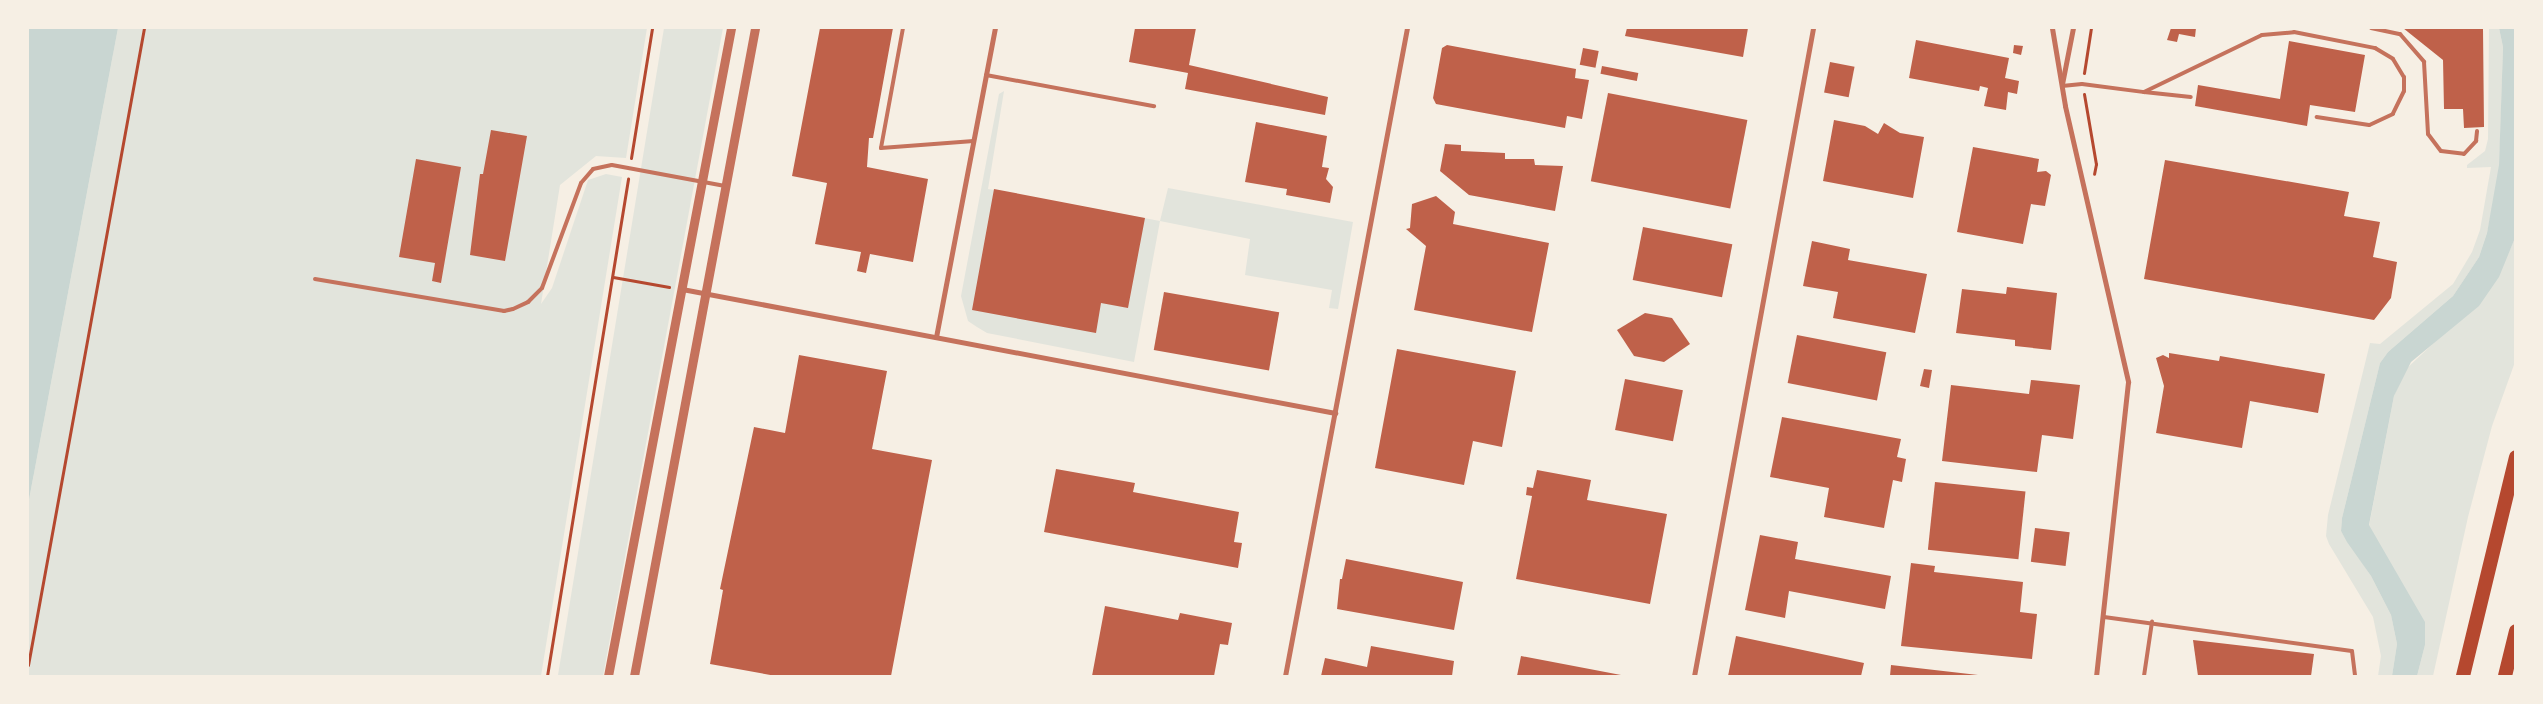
<!DOCTYPE html>
<html>
<head>
<meta charset="utf-8">
<style>
	body { margin:0 }
	#map { position:relative; width:2543px; height:704px; overflow:hidden; background:#f6efe4; font-family:"Varela Round",sans-serif }
	div>[style] { position:absolute }
	[style*='--x'] { left:calc(var(--x)*1px); top:calc(var(--y)*1px); width:calc(var(--w)*1px); rotate:calc(var(--a)*1deg) }
	.green>* { inset:0; background:#e2e4dc }
	.water>* { inset:0; background:#c9d6d2 }
	.building>* { inset:0; background:#bf614a; transform-origin:0 0 }
	.path>* { height:3px; margin:-1.5px; padding:0 1.5px; transform-origin:1.5px; border-radius:1.5px; background:#b5482f }
	.service>* { height:4px; margin:-2px; padding:0 2px; transform-origin:2px; border-radius:2px; background:#c5725c }
	.minor>* { height:5px; margin:-2.5px; padding:0 2.5px; transform-origin:2.5px; border-radius:2.5px; background:#c5725c }
	.tertiary>* { height:9px; margin:-4.5px; padding:0 4.5px; transform-origin:4.5px; border-radius:4.5px; background:#c5725c }
	.trunk>* { height:14px; margin:-7px; padding:0 7px; transform-origin:7px; border-radius:7px; background:#b5482f }
	span { translate:-50% -50%; white-space:nowrap; text-align:center; line-height:1.15; -webkit-text-stroke:4px #f6efe4; paint-order:stroke }
	.frame { position:absolute; inset:0; border:29px solid #f6efe4; pointer-events:none }
</style>
</head>
<body>
<div id="map">
	<div class="green">
		<i style="clip-path:polygon(118px 28px,647px 28px,626px 158px,596px 156px,560px 185px,541px 304px,552px 288px,588px 180px,606px 174px,622px 177px,541px 676px,28px 676px,28px 505px)"></i>
		<i style="clip-path:polygon(664px 28px,723px 28px,603px 676px,567px 676px,558px 675px)"></i>
		<i style="clip-path:polygon(2489px 28px,2499px 28px,2503px 47px,2499px 175px,2487px 233px,2479px 257px,2453px 296px,2388px 352px,2380px 363px,2342px 518px,2341px 531px,2371px 576px,2391px 615px,2397px 644px,2392px 676px,2378px 676px,2381px 656px,2373px 617px,2329px 544px,2326px 536px,2328px 515px,2370px 343px,2380px 344px,2453px 284px,2472px 252px,2480px 230px,2491px 167px,2467px 168px,2467px 165px,2485px 151px,2488px 139px)"></i>
		<i style="clip-path:polygon(1004px 91px,988px 189px,1160px 221px,1168px 188px,1353px 222px,1338px 309px,1329px 308px,1332px 290px,1245px 275px,1250px 239px,1160px 221px,1134px 362px,987px 333px,977px 327px,968px 321px,961px 296px,999px 94px)"></i>
		<i style="clip-path:polygon(2515px 238px,2515px 362px,2492px 426px,2468px 517px,2433px 676px,2417px 676px,2425px 645px,2369px 526px,2394px 396px,2405px 370px,2438px 339px,2508px 254px)"></i>
	</div>
	<div class="water">
		<i style="clip-path:polygon(28px 28px,118px 28px,28px 505px)"></i>
		<i style="clip-path:polygon(2499px 28px,2515px 28px,2515px 238px,2499px 277px,2479px 306px,2411px 362px,2394px 396px,2369px 525px,2425px 622px,2425px 645px,2417px 676px,2392px 676px,2397px 644px,2391px 615px,2371px 576px,2347px 542px,2341px 531px,2342px 518px,2380px 363px,2388px 352px,2453px 296px,2479px 257px,2487px 233px,2499px 165px,2503px 47px)"></i>
	</div>
	<div class="building">
		<i style="clip-path:polygon(820px 28px,893px 28px,873px 138px,869px 138px,867px 167px,928px 179px,913px 262px,870px 254px,866px 273px,857px 271px,861px 252px,815px 244px,827px 183px,792px 176px)"></i>
		<i style="clip-path:polygon(1135px 28px,1196px 28px,1189px 65px,1328px 97px,1325px 115px,1185px 89px,1188px 73px,1129px 62px)"></i>
		<i style="clip-path:polygon(1627px 28px,1748px 28px,1743px 57px,1625px 36px)"></i>
		<i style="clip-path:polygon(2171px 28px,2196px 28px,2195px 37px,2179px 34px,2177px 42px,2167px 40px)"></i>
		<i style="clip-path:polygon(2403px 28px,2483px 28px,2484px 127px,2464px 128px,2463px 109px,2444px 109px,2443px 60px)"></i>
		<i style="clip-path:polygon(1916px 40px,2009px 58px,2005px 78px,2019px 81px,2017px 94px,2008px 92px,2006px 110px,1984px 106px,1988px 88px,1980px 86px,1979px 91px,1909px 78px)"></i>
		<i style="clip-path:polygon(2289px 41px,2365px 55px,2355px 112px,2310px 105px,2307px 126px,2195px 106px,2198px 85px,2280px 99px)"></i>
		<i style="clip-path:polygon(1447px 45px,1576px 69px,1575px 78px,1589px 80px,1582px 119px,1567px 116px,1565px 128px,1436px 104px,1433px 98px,1442px 48px)"></i>
		<i style="clip-path:polygon(2014px 45px,2023px 46px,2021px 55px,2013px 53px)"></i>
		<i style="left:1583px;top:48px;width:16px;height:17px;rotate:11deg"></i>
		<i style="left:1830px;top:62px;width:25px;height:31px;rotate:11deg"></i>
		<i style="left:1602px;top:66px;width:37px;height:8px;rotate:11deg"></i>
		<i style="left:1608px;top:93px;width:142px;height:90px;rotate:11deg"></i>
		<i style="clip-path:polygon(1834px 120px,1865px 126px,1878px 134px,1884px 123px,1900px 133px,1924px 137px,1913px 198px,1823px 181px)"></i>
		<i style="clip-path:polygon(1256px 122px,1327px 136px,1322px 167px,1329px 168px,1326px 179px,1333px 187px,1330px 203px,1286px 195px,1287px 189px,1245px 182px)"></i>
		<i style="clip-path:polygon(491px 130px,527px 136px,505px 261px,470px 255px,480px 174px,483px 174px)"></i>
		<i style="clip-path:polygon(1445px 144px,1461px 145px,1461px 151px,1505px 153px,1505px 159px,1534px 159px,1535px 165px,1563px 166px,1555px 211px,1469px 195px,1440px 171px)"></i>
		<i style="clip-path:polygon(1973px 147px,2039px 159px,2037px 172px,2046px 171px,2051px 175px,2045px 206px,2031px 204px,2023px 244px,1957px 232px)"></i>
		<i style="clip-path:polygon(416px 159px,461px 167px,441px 283px,432px 281px,435px 263px,399px 257px)"></i>
		<i style="clip-path:polygon(2165px 160px,2349px 192px,2344px 216px,2380px 222px,2373px 257px,2397px 262px,2391px 298px,2374px 320px,2144px 279px)"></i>
		<i style="clip-path:polygon(994px 189px,1145px 218px,1128px 308px,1101px 303px,1096px 333px,972px 310px)"></i>
		<i style="clip-path:polygon(1436px 196px,1455px 212px,1453px 224px,1549px 243px,1532px 332px,1414px 310px,1426px 246px,1406px 229px,1410px 228px,1412px 204px)"></i>
		<i style="left:1643px;top:227px;width:91px;height:54px;rotate:11deg"></i>
		<i style="clip-path:polygon(1812px 241px,1850px 249px,1848px 260px,1927px 274px,1915px 333px,1833px 318px,1838px 292px,1803px 286px)"></i>
		<i style="clip-path:polygon(2007px 287px,2057px 293px,2051px 350px,2015px 346px,2015px 340px,1956px 333px,1962px 289px,2006px 294px)"></i>
		<i style="left:1164px;top:292px;width:117px;height:59px;rotate:10deg"></i>
		<i style="clip-path:polygon(1645px 313px,1672px 318px,1690px 344px,1664px 362px,1634px 356px,1617px 330px)"></i>
		<i style="left:1797px;top:335px;width:91px;height:49px;rotate:11deg"></i>
		<i style="clip-path:polygon(1397px 349px,1516px 371px,1502px 447px,1473px 441px,1464px 485px,1375px 468px)"></i>
		<i style="clip-path:polygon(2169px 353px,2219px 361px,2220px 356px,2325px 374px,2318px 413px,2250px 401px,2242px 448px,2156px 433px,2164px 386px,2156px 358px,2163px 355px,2169px 358px)"></i>
		<i style="clip-path:polygon(799px 355px,887px 371px,872px 449px,932px 460px,891px 676px,776px 676px,710px 664px,723px 590px,720px 589px,754px 427px,785px 433px)"></i>
		<i style="clip-path:polygon(1924px 369px,1932px 370px,1929px 388px,1920px 386px)"></i>
		<i style="left:1625px;top:379px;width:59px;height:52px;rotate:11deg"></i>
		<i style="clip-path:polygon(2031px 380px,2080px 385px,2073px 439px,2042px 435px,2037px 472px,1942px 461px,1951px 385px,2029px 394px)"></i>
		<i style="clip-path:polygon(1782px 417px,1901px 439px,1897px 457px,1906px 459px,1902px 482px,1893px 480px,1884px 528px,1824px 517px,1829px 488px,1770px 477px)"></i>
		<i style="clip-path:polygon(1056px 469px,1135px 483px,1133px 492px,1239px 512px,1234px 542px,1242px 543px,1238px 568px,1044px 532px)"></i>
		<i style="clip-path:polygon(1537px 470px,1591px 480px,1587px 500px,1667px 514px,1650px 604px,1516px 579px,1532px 496px,1526px 495px,1527px 487px,1533px 488px)"></i>
		<i style="left:1935px;top:482px;width:91px;height:68px;rotate:6deg"></i>
		<i style="left:2035px;top:528px;width:35px;height:34px;rotate:7deg"></i>
		<i style="clip-path:polygon(1760px 535px,1798px 542px,1795px 559px,1891px 576px,1885px 609px,1789px 591px,1785px 618px,1745px 610px)"></i>
		<i style="clip-path:polygon(1346px 559px,1463px 582px,1454px 630px,1337px 609px,1340px 579px,1342px 579px)"></i>
		<i style="clip-path:polygon(1911px 563px,1935px 566px,1934px 572px,2023px 582px,2020px 612px,2037px 614px,2032px 659px,1901px 646px)"></i>
		<i style="clip-path:polygon(1105px 606px,1178px 620px,1180px 613px,1232px 623px,1228px 645px,1220px 644px,1214px 676px,1092px 676px)"></i>
		<i style="clip-path:polygon(1736px 636px,1864px 663px,1861px 676px,1728px 676px)"></i>
		<i style="clip-path:polygon(2193px 640px,2314px 654px,2311px 676px,2198px 676px)"></i>
		<i style="clip-path:polygon(1371px 646px,1454px 661px,1452px 676px,1321px 676px,1325px 658px,1367px 667px)"></i>
		<i style="clip-path:polygon(1521px 656px,1621px 675px,1517px 676px)"></i>
		<i style="clip-path:polygon(1891px 665px,1978px 675px,1978px 676px,1890px 676px)"></i>
	</div>
	<div class="path">
		<i style="--x:2084;--y:73;--w:46;--a:-81.2"></i>
		<i style="--x:2084;--y:94;--w:71;--a:80.3"></i>
		<i style="--x:2096;--y:164;--w:10;--a:101"></i>
		<i style="--x:631;--y:158;--w:132;--a:-80.8"></i>
		<i style="--x:613;--y:277;--w:57;--a:10.1"></i>
		<i style="--x:28;--y:665;--w:647;--a:-79.68"></i>
		<i style="--x:547;--y:676;--w:504;--a:-80.74"></i>
	</div>
	<div class="service">
		<i style="--x:903;--y:28;--w:122;--a:100.4"></i>
		<i style="--x:881;--y:148;--w:93;--a:-4.3"></i>
		<i style="--x:2371;--y:28;--w:30;--a:12"></i>
		<i style="--x:2400;--y:34;--w:37;--a:49"></i>
		<i style="--x:2424;--y:62;--w:72;--a:86.8"></i>
		<i style="--x:2428;--y:134;--w:21;--a:53"></i>
		<i style="--x:2441;--y:151;--w:23;--a:7"></i>
		<i style="--x:2464;--y:154;--w:18;--a:-47"></i>
		<i style="--x:2476;--y:141;--w:10;--a:-84"></i>
		<i style="--x:986;--y:75;--w:171;--a:10.5"></i>
		<i style="--x:2062;--y:86;--w:20;--a:-6"></i>
		<i style="--x:2082;--y:84;--w:63;--a:7.4"></i>
		<i style="--x:2144;--y:92;--w:131;--a:-25.8"></i>
		<i style="--x:2262;--y:35;--w:32;--a:-5"></i>
		<i style="--x:2294;--y:32;--w:83;--a:11.2"></i>
		<i style="--x:2375;--y:48;--w:21;--a:31"></i>
		<i style="--x:2393;--y:59;--w:21;--a:59"></i>
		<i style="--x:2404;--y:77;--w:14;--a:90"></i>
		<i style="--x:2404;--y:91;--w:25;--a:116"></i>
		<i style="--x:2393;--y:114;--w:26;--a:155"></i>
		<i style="--x:2369;--y:125;--w:53;--a:-171.3"></i>
		<i style="--x:2144;--y:92;--w:47;--a:6.1"></i>
		<i style="--x:315;--y:279;--w:192;--a:9.6"></i>
		<i style="--x:504;--y:311;--w:9;--a:-13"></i>
		<i style="--x:513;--y:309;--w:17;--a:-25"></i>
		<i style="--x:528;--y:302;--w:20;--a:-45"></i>
		<i style="--x:542;--y:288;--w:112;--a:-69.6"></i>
		<i style="--x:581;--y:183;--w:18;--a:-49"></i>
		<i style="--x:593;--y:169;--w:19;--a:-12"></i>
		<i style="--x:612;--y:165;--w:115;--a:10.5"></i>
		<i style="--x:2104;--y:617;--w:250;--a:7.8"></i>
		<i style="--x:2352;--y:651;--w:25;--a:83"></i>
		<i style="--x:2144;--y:676;--w:55;--a:-81.6"></i>
	</div>
	<div class="minor">
		<i style="--x:2052;--y:28;--w:79;--a:80.5"></i>
		<i style="--x:2065;--y:106;--w:283;--a:77.1"></i>
		<i style="--x:2128;--y:382;--w:296;--a:96.2"></i>
		<i style="--x:2062;--y:84;--w:57;--a:-78.9"></i>
		<i style="--x:682;--y:289;--w:665;--a:10.75"></i>
		<i style="--x:936;--y:337;--w:315;--a:-79.2"></i>
		<i style="--x:1285;--y:676;--w:659;--a:-79.34"></i>
		<i style="--x:1694;--y:676;--w:659;--a:-79.59"></i>
	</div>
	<div class="tertiary">
		<i style="--x:608;--y:676;--w:660;--a:-79.25"></i>
		<i style="--x:634;--y:676;--w:659;--a:-79.42"></i>
	</div>
	<div class="trunk">
		<i style="--x:2463;--y:676;--w:225;--a:-76.4"></i>
		<i style="--x:2505;--y:676;--w:46;--a:-76.3"></i>
	</div>
	<div class="frame"></div>
</div>
</body>
</html>
